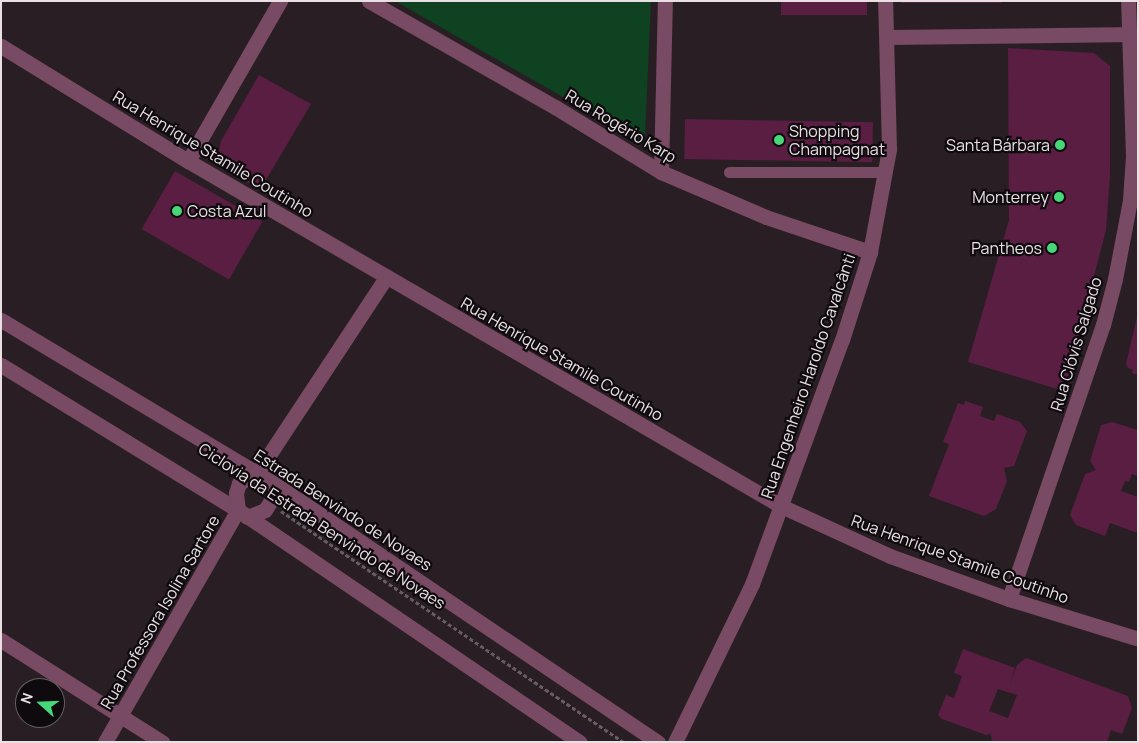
<!DOCTYPE html>
<html>
<head>
<meta charset="utf-8">
<style>
	body { margin:0 }
	#map { position:relative; width:1139px; height:743px; overflow:hidden; background:#2a1e25; font-family:Manrope,sans-serif }
	div>[style] { position:absolute }
	[style*='--x'] { left:calc(var(--x)*1px); top:calc(var(--y)*1px); width:calc(var(--w)*1px); rotate:calc(var(--a)*1deg) }
	.green>* { inset:0; background:#0e4221 }
	.building>* { inset:0; background:#591e42; transform-origin:0 0 }
	.path>* { height:3px; margin-top:-1.5px; transform-origin:0; background:repeating-linear-gradient(90deg,#675c62 0 4px,transparent 0 6.5px) }
	.lane>* { height:11px; margin:-5.5px; padding:0 5.5px; transform-origin:5.5px; border-radius:5.5px; background:#784a63 }
	.street>* { height:15px; margin:-7.5px; padding:0 7.5px; transform-origin:7.5px; border-radius:7.5px; background:#784a63 }
	.dots>* { width:14px; height:14px; translate:-50% -50%; box-sizing:border-box; border:2px solid #0f0a0d; border-radius:50% }
	span { translate:-50% -50%; white-space:nowrap; text-align:center; line-height:1.15; -webkit-text-stroke:4.5px #0f0a0d; paint-order:stroke }
	.street-label { font-size:16px; color:#e9e0e4 }
	.poi-label { font-size:16px; color:#e9e0e4 }
	.left { translate:0 -50%; text-align:left }
	.right { translate:-100% -50%; text-align:right }
	.frame { position:absolute; inset:0; border:2px solid #e9e0e4; pointer-events:none }
	.north { position:absolute; left:15px; top:678px; width:50px; height:50px; box-sizing:border-box; background:#0f0a0d; border:1px solid #666063; border-radius:50%; rotate:290deg; font-size:14px; font-weight:700; line-height:20px; text-align:center; color:#e9e0e4 }
	.north::after { content:''; display:block; margin:auto; width:18px; height:22px; background:#47d779; clip-path:polygon(50% 0,100% 100%,50% 72%,0 100%) }
</style>
</head>
<body>
<div id="map">
	<div class="green">
		<i style="clip-path:polygon(395px 1px,651px 1px,645px 136px,640px 141px)"></i>
	</div>
	<div class="building">
		<i style="left:781px;top:1px;width:86px;height:14px"></i>
		<i style="left:901px;top:1px;width:100px;height:2px"></i>
		<i style="clip-path:polygon(1008px 48px,1094px 53px,1110px 66px,1110px 175px,1106px 230px,1064px 391px,968px 362px,1009px 220px)"></i>
		<i style="clip-path:polygon(259px 75px,311px 104px,260px 190px,220px 165px,218px 157px,221px 141px)"></i>
		<i style="left:685px;top:119px;width:188px;height:40px;rotate:1deg"></i>
		<i style="left:175px;top:171px;width:101px;height:67px;rotate:30deg"></i>
		<i style="clip-path:polygon(1137px 317px,1138px 317px,1138px 375px,1132px 373px,1133px 370px,1128px 368px,1126px 364px)"></i>
		<i style="clip-path:polygon(965px 401px,983px 407px,980px 416px,994px 421px,997px 414px,1020px 422px,1027px 431px,1014px 466px,1004px 468px,1007px 481px,996px 509px,984px 516px,929px 496px,949px 444px,943px 442px,958px 403px,964px 405px)"></i>
		<i style="clip-path:polygon(1112px 422px,1138px 430px,1138px 476px,1132px 474px,1129px 482px,1125px 481px,1121px 491px,1138px 497px,1138px 533px,1110px 523px,1105px 536px,1076px 525px,1070px 515px,1085px 474px,1096px 470px,1090px 461px,1101px 425px)"></i>
		<i style="clip-path:polygon(evenodd,963px 649px,1015px 668px,1009px 686px,1017px 665px,1026px 658px,1128px 696px,1132px 708px,1122px 734px,1111px 730px,1107px 742px,992px 742px,991px 734px,986px 735px,942px 719px,938px 715px,946px 695px,954px 698px,962px 676px,954px 673px,963px 649px,998px 689px,1017px 695px,1008px 718px,989px 711px,998px 689px)"></i>
	</div>
	<div class="path">
		<i style="--x:281;--y:511;--w:414;--a:34"></i>
	</div>
	<div class="lane">
		<i style="--x:729;--y:172;--w:155;--a:0"></i>
	</div>
	<div class="street">
		<i style="--x:369;--y:1;--w:214;--a:29.7"></i>
		<i style="--x:555;--y:107;--w:124;--a:31.5"></i>
		<i style="--x:661;--y:172;--w:114;--a:23.2"></i>
		<i style="--x:766;--y:217;--w:110;--a:18.6"></i>
		<i style="--x:887;--y:37;--w:251;--a:-0.7"></i>
		<i style="--x:1;--y:46;--w:220;--a:31.6"></i>
		<i style="--x:188;--y:161;--w:686;--a:30.19"></i>
		<i style="--x:781;--y:506;--w:120;--a:24.6"></i>
		<i style="--x:890;--y:556;--w:127;--a:19.9"></i>
		<i style="--x:1009;--y:599;--w:133;--a:17.1"></i>
		<i style="--x:188;--y:161;--w:185;--a:-60.1"></i>
		<i style="--x:661;--y:172;--w:171;--a:-88.7"></i>
		<i style="--x:1;--y:320;--w:319;--a:30.9"></i>
		<i style="--x:275;--y:484;--w:462;--a:34"></i>
		<i style="--x:1;--y:365;--w:278;--a:31.5"></i>
		<i style="--x:238;--y:510;--w:413;--a:34.2"></i>
		<i style="--x:247;--y:517;--w:19;--a:-21"></i>
		<i style="--x:265;--y:510;--w:15;--a:-58"></i>
		<i style="--x:273;--y:497;--w:13;--a:-81"></i>
		<i style="--x:1009;--y:599;--w:290;--a:-71.1"></i>
		<i style="--x:1103;--y:325;--w:48;--a:-75.4"></i>
		<i style="--x:1115;--y:279;--w:80;--a:-79.2"></i>
		<i style="--x:1130;--y:200;--w:44;--a:-86.1"></i>
		<i style="--x:1133;--y:156;--w:155;--a:-91.8"></i>
		<i style="--x:1;--y:640;--w:191;--a:32.4"></i>
		<i style="--x:105;--y:742;--w:267;--a:-60.2"></i>
		<i style="--x:238;--y:510;--w:17;--a:-97"></i>
		<i style="--x:236;--y:493;--w:10;--a:-73"></i>
		<i style="--x:239;--y:483;--w:21;--a:-29"></i>
		<i style="--x:257;--y:473;--w:235;--a:-56.6"></i>
		<i style="--x:675;--y:742;--w:176;--a:-64"></i>
		<i style="--x:752;--y:584;--w:260;--a:-69.8"></i>
		<i style="--x:842;--y:340;--w:92;--a:-72.3"></i>
		<i style="--x:870;--y:252;--w:105;--a:-79.5"></i>
		<i style="--x:889;--y:149;--w:148;--a:-91.5"></i>
	</div>
	<div class="dots">
		<i style="left:779px;top:140px;background:#47d779"></i>
		<i style="left:1060px;top:145px;background:#47d779"></i>
		<i style="left:1059px;top:197px;background:#47d779"></i>
		<i style="left:177px;top:211px;background:#47d779"></i>
		<i style="left:1052px;top:248px;background:#47d779"></i>
	</div>
	<div class="street-label">
		<span style="left:621px;top:126px;rotate:31deg">Rua Rogério Karp</span>
		<span style="left:213px;top:154px;rotate:31deg">Rua Henrique Stamile Coutinho</span>
		<span style="left:1076px;top:344px;rotate:-73deg">Rua Clóvis Salgado</span>
		<span style="left:562px;top:359px;rotate:30deg">Rua Henrique Stamile Coutinho</span>
		<span style="left:808px;top:376px;rotate:-71deg">Rua Engenheiro Haroldo Cavalcânti</span>
		<span style="left:343px;top:510px;rotate:33deg">Estrada Benvindo de Novaes</span>
		<span style="left:322px;top:526px;rotate:33deg">Ciclovia da Estrada Benvindo de Novaes</span>
		<span style="left:960px;top:559px;rotate:20deg">Rua Henrique Stamile Coutinho</span>
		<span style="left:160px;top:612px;rotate:-60deg">Rua Professora Isolina Sartore</span>
	</div>
	<div class="poi-label">
		<span class="left" style="left:789px;top:140px">Shopping<br>Champagnat</span>
		<span class="right" style="left:1050px;top:145px">Santa Bárbara</span>
		<span class="right" style="left:1049px;top:197px">Monterrey</span>
		<span class="left" style="left:187px;top:211px">Costa Azul</span>
		<span class="right" style="left:1042px;top:248px">Pantheos</span>
	</div>
	<div class="frame"></div>
	<div class="north">N</div>
</div>
</body>
</html>
